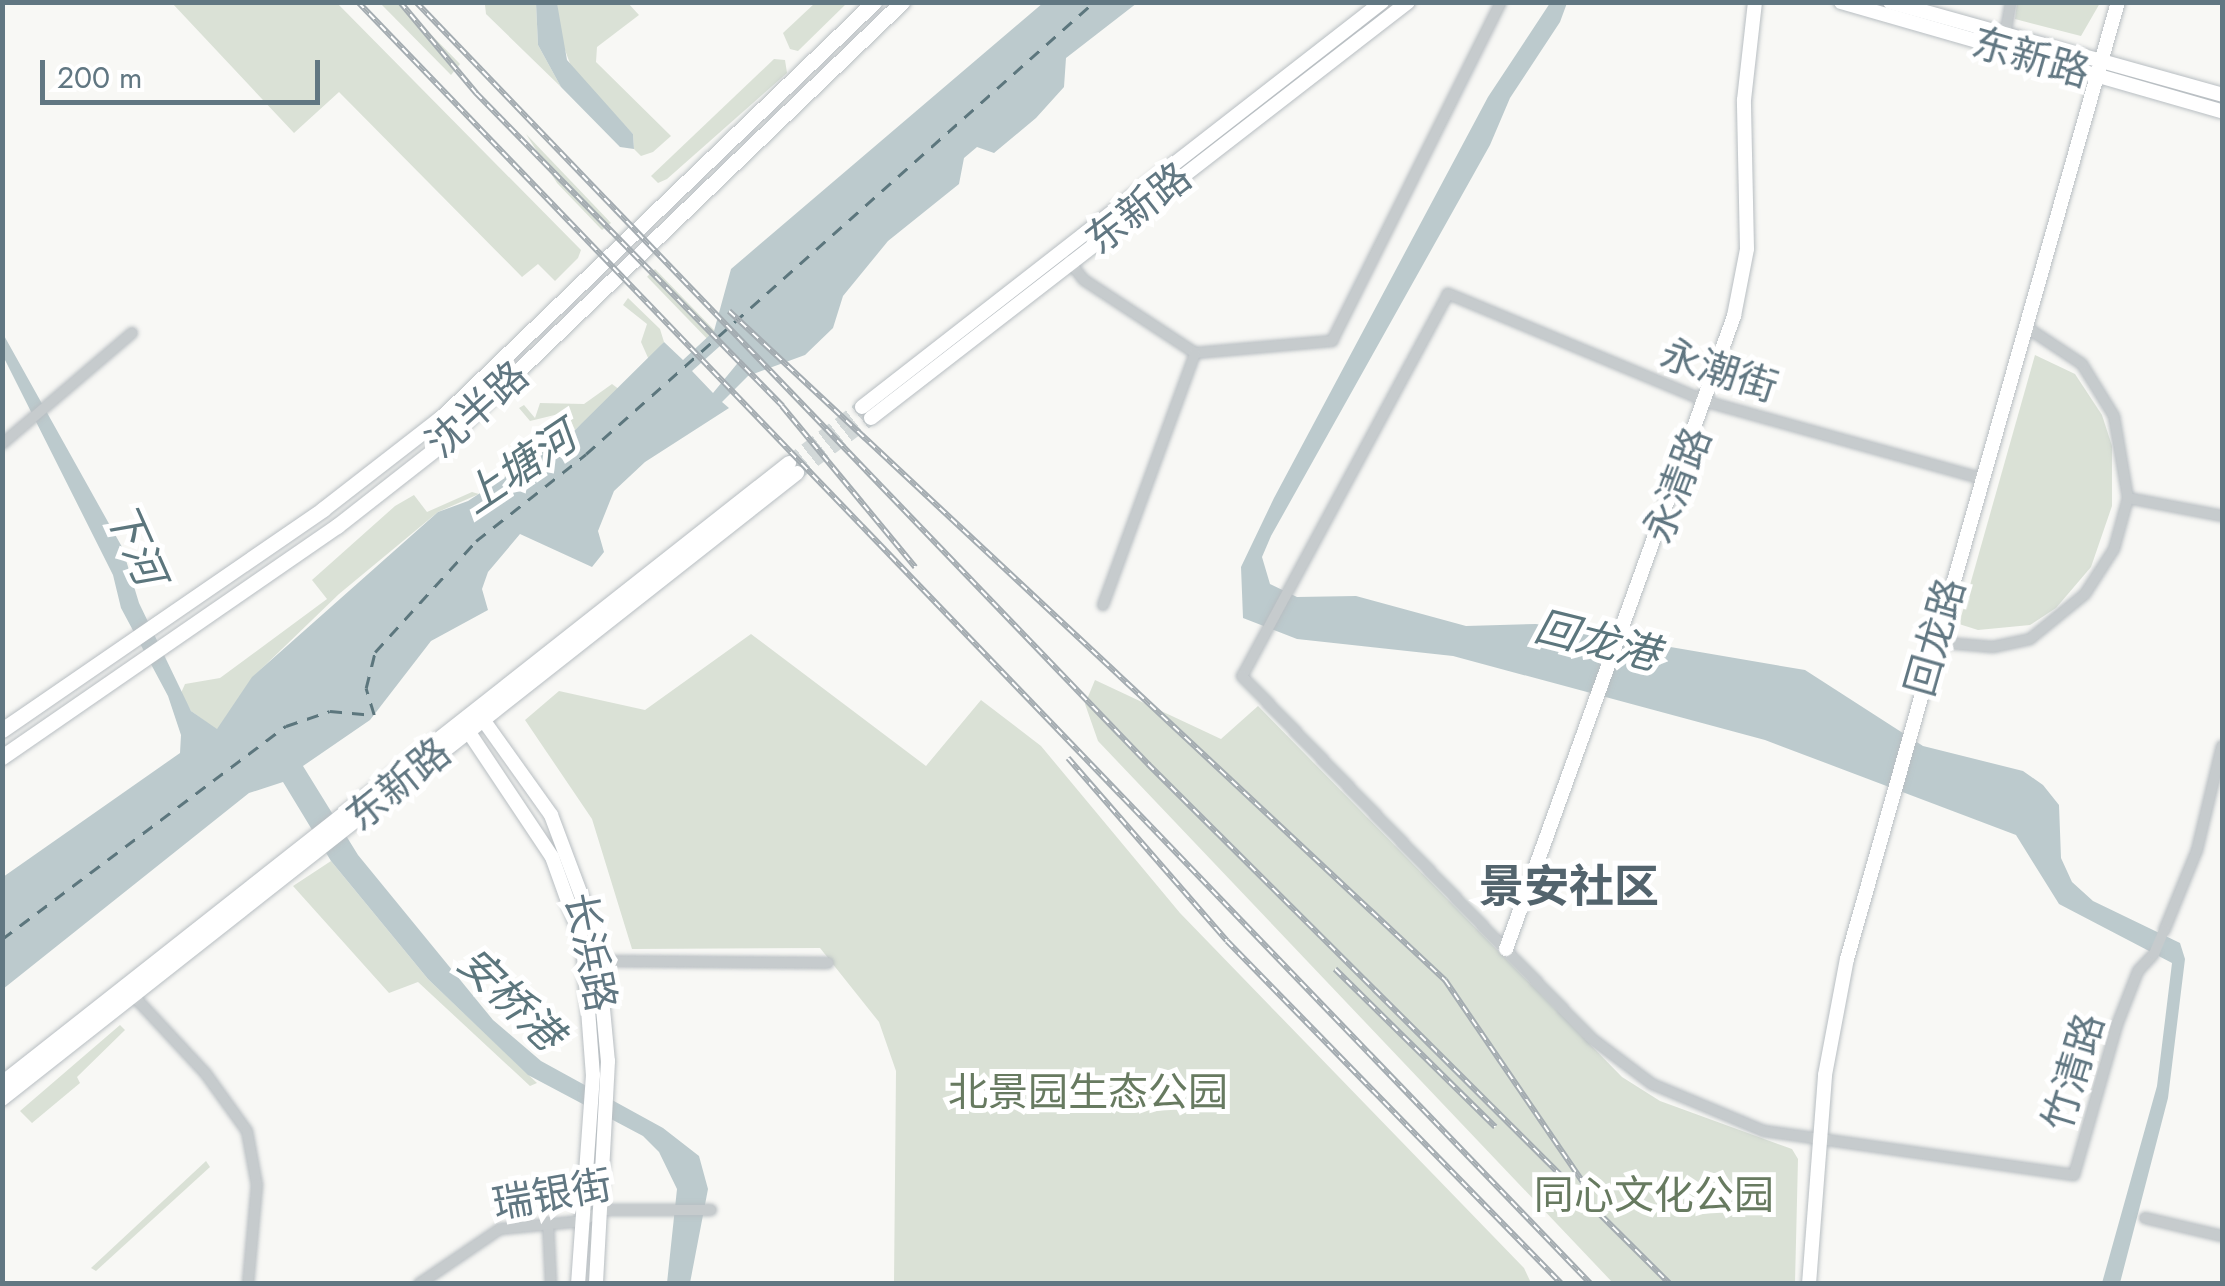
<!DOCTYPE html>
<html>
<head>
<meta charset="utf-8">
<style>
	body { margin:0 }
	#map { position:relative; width:2225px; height:1286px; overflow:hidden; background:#f8f8f5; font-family:Jost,"Noto Sans SC",sans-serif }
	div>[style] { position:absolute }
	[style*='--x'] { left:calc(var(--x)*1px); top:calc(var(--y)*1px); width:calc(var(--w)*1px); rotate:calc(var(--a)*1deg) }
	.green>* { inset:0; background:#dae1d6; transform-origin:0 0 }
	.water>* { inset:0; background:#bccacd }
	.ferry>* { height:2.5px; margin-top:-1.25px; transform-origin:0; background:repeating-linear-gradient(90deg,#5c767d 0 12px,transparent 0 22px) }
	.secondary-tunnel>* { height:14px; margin-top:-7px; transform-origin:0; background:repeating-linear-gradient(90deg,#d2d8d8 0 14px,transparent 0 21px) }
	.roads { filter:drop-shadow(0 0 2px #b8bec2) drop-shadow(0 0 2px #b8bec2) }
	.street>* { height:10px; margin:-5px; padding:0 5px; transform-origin:5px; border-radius:5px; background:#c6cbcd }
	.secondary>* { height:14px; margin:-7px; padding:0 7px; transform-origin:7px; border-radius:7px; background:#fff }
	.primary>* { height:15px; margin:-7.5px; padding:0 7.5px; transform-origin:7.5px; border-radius:7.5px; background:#fff }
	.rail>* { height:6px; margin-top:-3px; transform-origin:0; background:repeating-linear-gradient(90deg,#fff 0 8px,#a4acb1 0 16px); box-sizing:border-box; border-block:2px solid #a4acb1 }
	.street-bridge>* { height:10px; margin:-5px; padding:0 5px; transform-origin:5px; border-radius:5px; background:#c6cbcd }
	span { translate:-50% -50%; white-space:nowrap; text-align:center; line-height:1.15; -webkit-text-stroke:10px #fff; paint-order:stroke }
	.street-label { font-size:40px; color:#617782 }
	.park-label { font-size:40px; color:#677a60 }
	.water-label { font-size:42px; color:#5c767d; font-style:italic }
	.quarter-label { font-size:45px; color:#53646d; font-weight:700 }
	.frame { position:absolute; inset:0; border:5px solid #617782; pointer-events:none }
	.scale { position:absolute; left:40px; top:60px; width:280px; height:45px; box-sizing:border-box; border:5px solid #617782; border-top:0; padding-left:12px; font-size:30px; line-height:35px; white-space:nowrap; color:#617782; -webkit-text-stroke:8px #fff; paint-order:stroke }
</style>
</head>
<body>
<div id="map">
	<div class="green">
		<i style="clip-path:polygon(172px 3px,337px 3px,581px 250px,578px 258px,555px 281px,538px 264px,522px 277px,339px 92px,294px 133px)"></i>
		<i style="clip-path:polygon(380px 3px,400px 3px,460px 64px,451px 75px)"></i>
		<i style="clip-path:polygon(536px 3px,538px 45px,561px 87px,486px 14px,485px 5px)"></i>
		<i style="clip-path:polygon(557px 3px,628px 3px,639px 15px,597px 47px,596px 62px,671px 136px,653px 152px,641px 156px,634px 149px,633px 134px,572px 69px,558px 31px)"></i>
		<i style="clip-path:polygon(815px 3px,847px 3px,798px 51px,790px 49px,783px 33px)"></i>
		<i style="clip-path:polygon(2017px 3px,2017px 2px,2100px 3px,2081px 36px,2015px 19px)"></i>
		<i style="clip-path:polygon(774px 59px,785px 60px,787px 73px,667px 179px,658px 183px,651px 176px)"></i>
		<i style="clip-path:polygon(526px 134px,611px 223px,602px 230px,557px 183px)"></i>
		<i style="left:655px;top:269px;width:86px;height:11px;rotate:46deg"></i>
		<i style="clip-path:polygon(628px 298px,660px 329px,664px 342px,649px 360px,641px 342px,647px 324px,623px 305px)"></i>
		<i style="clip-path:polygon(2035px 355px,2075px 374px,2102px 415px,2112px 446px,2112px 506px,2091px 567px,2056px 608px,2030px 625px,1978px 630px,1959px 624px)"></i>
		<i style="clip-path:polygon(612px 384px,620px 390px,575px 430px,567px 412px,530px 421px,519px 408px,524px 405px,535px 418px,540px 403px,584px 404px)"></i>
		<i style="clip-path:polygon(472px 492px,479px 494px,438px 512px,339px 594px,252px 678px,217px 730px,191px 711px,181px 693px,185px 684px,220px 678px,327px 599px,312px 580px,395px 506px,414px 495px,427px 512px)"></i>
		<i style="clip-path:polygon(751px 634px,926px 766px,981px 700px,1041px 746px,1180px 913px,1524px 1268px,1531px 1283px,894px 1283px,896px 1071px,879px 1022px,820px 948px,632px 949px,592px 819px,525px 720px,559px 691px,645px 710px)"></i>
		<i style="clip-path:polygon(1095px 680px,1221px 739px,1258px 706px,1622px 1077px,1660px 1101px,1792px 1149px,1798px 1159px,1795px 1283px,1613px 1283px,1098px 741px,1085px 704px)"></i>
		<i style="clip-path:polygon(331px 861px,428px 979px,537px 1083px,530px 1086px,418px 982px,389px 993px,293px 886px)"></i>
		<i style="clip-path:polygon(120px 1025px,125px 1030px,77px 1077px,80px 1083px,32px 1123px,20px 1111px)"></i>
		<i style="clip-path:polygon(206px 1161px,210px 1167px,96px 1271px,91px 1268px)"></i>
	</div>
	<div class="water">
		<i style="clip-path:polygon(536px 3px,557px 3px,567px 60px,633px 134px,634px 149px,620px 147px,561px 87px,538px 45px)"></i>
		<i style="clip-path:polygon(evenodd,1043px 3px,1137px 3px,1066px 58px,1064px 87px,1036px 118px,994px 153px,977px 147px,964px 158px,959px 184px,888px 241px,843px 296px,833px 328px,805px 355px,748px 376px,722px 402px,729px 408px,645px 462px,614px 491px,598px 531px,604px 552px,592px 567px,520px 534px,488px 572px,482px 589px,488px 610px,431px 641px,370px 720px,303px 766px,358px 855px,493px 1020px,541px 1061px,663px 1128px,699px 1156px,708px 1189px,690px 1283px,667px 1283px,677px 1189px,659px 1152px,643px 1136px,528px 1075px,428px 979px,331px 861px,283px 782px,249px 793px,3px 989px,3px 877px,180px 753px,181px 735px,168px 696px,121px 608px,113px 575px,3px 356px,2px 332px,122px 547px,139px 603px,191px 711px,217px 729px,252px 677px,438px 512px,468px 501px,573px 432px,664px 342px,683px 360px,714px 331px,731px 269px,1043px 3px,720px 346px,741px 359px,713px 393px,692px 371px,720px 346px)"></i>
		<i style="clip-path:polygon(1550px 3px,1567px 3px,1560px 22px,1510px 98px,1490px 145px,1271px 536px,1262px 557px,1270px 584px,1297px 597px,1356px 596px,1466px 626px,1536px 624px,1805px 670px,1923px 746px,2023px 771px,2043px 785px,2059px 805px,2061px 858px,2072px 882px,2093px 901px,2180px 943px,2185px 959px,2168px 1098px,2120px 1283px,2102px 1283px,2157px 1086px,2172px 963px,2059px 904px,2016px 835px,1765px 740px,1453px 656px,1297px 639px,1243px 618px,1241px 567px,1274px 498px,1488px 97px)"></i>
	</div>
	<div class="ferry">
		<i style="--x:2;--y:939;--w:355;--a:-36.9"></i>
		<i style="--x:286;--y:726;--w:46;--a:-18.8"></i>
		<i style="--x:330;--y:711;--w:44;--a:5.2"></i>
		<i style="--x:374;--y:715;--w:28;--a:-107"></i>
		<i style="--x:366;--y:688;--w:37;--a:-76"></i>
		<i style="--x:375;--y:652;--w:150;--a:-47.7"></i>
		<i style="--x:476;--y:541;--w:140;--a:-38.3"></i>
		<i style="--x:586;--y:454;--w:680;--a:-41.66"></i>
	</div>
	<div class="secondary-tunnel">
		<i style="--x:789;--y:463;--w:92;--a:-37.5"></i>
		<i style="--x:797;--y:473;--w:92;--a:-36.6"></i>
	</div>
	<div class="roads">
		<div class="street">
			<i style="--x:2005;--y:35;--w:34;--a:-80"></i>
			<i style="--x:1069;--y:261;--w:24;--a:52"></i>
			<i style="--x:1084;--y:280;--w:133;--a:33.3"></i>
			<i style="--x:1195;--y:353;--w:138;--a:-5"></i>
			<i style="--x:1332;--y:341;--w:379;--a:-63.5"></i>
			<i style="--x:2;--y:444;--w:171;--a:-40.5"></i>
			<i style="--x:1980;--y:478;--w:282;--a:-164.4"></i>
			<i style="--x:1708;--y:402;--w:282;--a:-157.4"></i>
			<i style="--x:1448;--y:294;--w:434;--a:118.3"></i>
			<i style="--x:1242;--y:676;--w:503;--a:46.05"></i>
			<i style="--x:1591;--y:1038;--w:76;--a:37"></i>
			<i style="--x:1652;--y:1084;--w:121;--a:22.8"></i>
			<i style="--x:1764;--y:1131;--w:313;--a:8.1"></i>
			<i style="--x:2074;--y:1175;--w:156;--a:-74"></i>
			<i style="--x:2117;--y:1025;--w:58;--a:-68.7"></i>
			<i style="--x:2138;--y:971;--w:23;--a:-47"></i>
			<i style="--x:2128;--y:498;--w:96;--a:10.8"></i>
			<i style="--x:1103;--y:605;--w:268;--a:-69.9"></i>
			<i style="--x:1935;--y:642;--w:58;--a:4.9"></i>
			<i style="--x:1993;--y:647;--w:38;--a:-12"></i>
			<i style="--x:2030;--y:639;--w:71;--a:-39.3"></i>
			<i style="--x:2085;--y:594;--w:54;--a:-57.2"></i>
			<i style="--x:2114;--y:549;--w:53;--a:-74.6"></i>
			<i style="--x:2128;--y:498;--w:83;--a:-99.7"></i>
			<i style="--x:2114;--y:416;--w:61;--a:-121.6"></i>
			<i style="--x:2082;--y:364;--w:67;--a:-146.5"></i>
			<i style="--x:2164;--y:931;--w:87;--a:-67.8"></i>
			<i style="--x:2197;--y:850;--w:107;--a:-76.5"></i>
			<i style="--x:602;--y:961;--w:226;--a:0.5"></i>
			<i style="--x:129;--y:991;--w:113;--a:47.1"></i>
			<i style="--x:206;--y:1074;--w:70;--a:54.3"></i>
			<i style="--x:247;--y:1131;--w:55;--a:79.5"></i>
			<i style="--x:257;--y:1185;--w:99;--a:95.2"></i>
			<i style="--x:2145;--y:1218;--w:79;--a:13.2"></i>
			<i style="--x:548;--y:1222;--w:62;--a:87.2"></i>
			<i style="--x:419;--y:1284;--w:98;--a:-34.2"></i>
			<i style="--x:500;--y:1229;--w:83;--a:-5.5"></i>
			<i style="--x:583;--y:1221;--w:21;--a:-31"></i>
			<i style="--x:601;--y:1210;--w:110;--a:0"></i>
		</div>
		<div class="secondary">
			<i style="--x:1841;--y:2;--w:396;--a:16"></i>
			<i style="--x:1890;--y:2;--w:345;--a:15.6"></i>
			<i style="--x:862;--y:407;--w:659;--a:-37.91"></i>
			<i style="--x:871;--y:418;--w:679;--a:-37.76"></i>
			<i style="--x:479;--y:714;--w:124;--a:54.5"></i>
			<i style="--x:551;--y:815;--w:128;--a:69.4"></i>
			<i style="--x:596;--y:935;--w:127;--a:84.6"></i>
			<i style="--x:608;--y:1061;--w:223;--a:93.1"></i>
			<i style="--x:464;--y:725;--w:159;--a:56.3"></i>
			<i style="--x:552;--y:857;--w:91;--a:70.2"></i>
			<i style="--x:583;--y:943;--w:132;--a:85.7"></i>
			<i style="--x:593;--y:1075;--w:210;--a:94.1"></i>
			<i style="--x:1506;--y:949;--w:673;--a:-70.19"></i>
			<i style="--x:1734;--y:316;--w:68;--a:-79"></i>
			<i style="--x:1747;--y:249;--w:149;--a:-91.2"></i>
			<i style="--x:1744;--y:100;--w:99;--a:-83.6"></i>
			<i style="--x:2;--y:1083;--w:1002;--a:-38.23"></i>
			<i style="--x:2;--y:1099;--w:1012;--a:-38.22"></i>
			<i style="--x:1809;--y:1284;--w:210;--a:-85.6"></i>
			<i style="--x:1825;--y:1075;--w:118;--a:-79.3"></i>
			<i style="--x:1847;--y:959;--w:995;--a:-74.19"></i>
		</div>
		<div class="primary">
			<i style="--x:2;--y:730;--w:390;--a:-34.5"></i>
			<i style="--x:323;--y:509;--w:152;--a:-37.8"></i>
			<i style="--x:443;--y:416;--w:598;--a:-43.85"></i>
			<i style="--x:2;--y:757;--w:407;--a:-34.6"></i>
			<i style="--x:337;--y:526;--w:135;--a:-38.1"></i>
			<i style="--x:443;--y:443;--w:637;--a:-43.85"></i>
		</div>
	</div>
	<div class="rail">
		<i style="--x:358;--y:2;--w:1779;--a:46.12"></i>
		<i style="--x:400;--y:2;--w:119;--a:50.1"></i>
		<i style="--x:476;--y:93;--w:438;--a:45.6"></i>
		<i style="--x:782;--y:406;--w:209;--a:50.4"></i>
		<i style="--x:416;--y:2;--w:1057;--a:46.15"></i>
		<i style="--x:1148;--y:764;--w:737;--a:44.89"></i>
		<i style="--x:729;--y:311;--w:980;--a:43.06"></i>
		<i style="--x:1445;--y:980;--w:245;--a:55.7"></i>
		<i style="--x:1068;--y:758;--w:242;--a:49"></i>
		<i style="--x:1227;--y:941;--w:479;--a:45.7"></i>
		<i style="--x:1335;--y:969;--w:225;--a:44.6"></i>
	</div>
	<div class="street-bridge">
		<i style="--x:2154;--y:954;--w:25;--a:-67"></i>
	</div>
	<div class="street-label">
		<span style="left:2031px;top:57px;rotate:16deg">东新路</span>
		<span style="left:1138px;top:208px;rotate:-38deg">东新路</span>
		<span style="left:1719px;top:370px;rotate:18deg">永潮街</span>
		<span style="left:477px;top:409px;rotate:-42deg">沈半路</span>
		<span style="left:1677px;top:485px;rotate:-69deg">永清路</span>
		<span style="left:1935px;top:637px;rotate:-74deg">回龙路</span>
		<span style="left:398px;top:784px;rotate:-39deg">东新路</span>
		<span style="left:591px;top:952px;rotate:79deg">长浜路</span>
		<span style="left:2073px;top:1072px;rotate:-73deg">竹清路</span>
		<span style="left:552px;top:1194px;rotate:-10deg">瑞银街</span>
	</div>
	<div class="park-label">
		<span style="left:1088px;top:1092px">北景园生态公园</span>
		<span style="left:1654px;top:1195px">同心文化公园</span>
	</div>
	<div class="water-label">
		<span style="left:519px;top:468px;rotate:-34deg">上塘河</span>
		<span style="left:135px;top:544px;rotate:66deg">下河</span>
		<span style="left:1597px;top:641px;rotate:14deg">回龙港</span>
		<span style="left:510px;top:999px;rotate:44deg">安桥港</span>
	</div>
	<div class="quarter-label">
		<span style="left:1569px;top:887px">景安社区</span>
	</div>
	<div class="frame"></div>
	<div class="scale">200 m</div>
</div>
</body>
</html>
